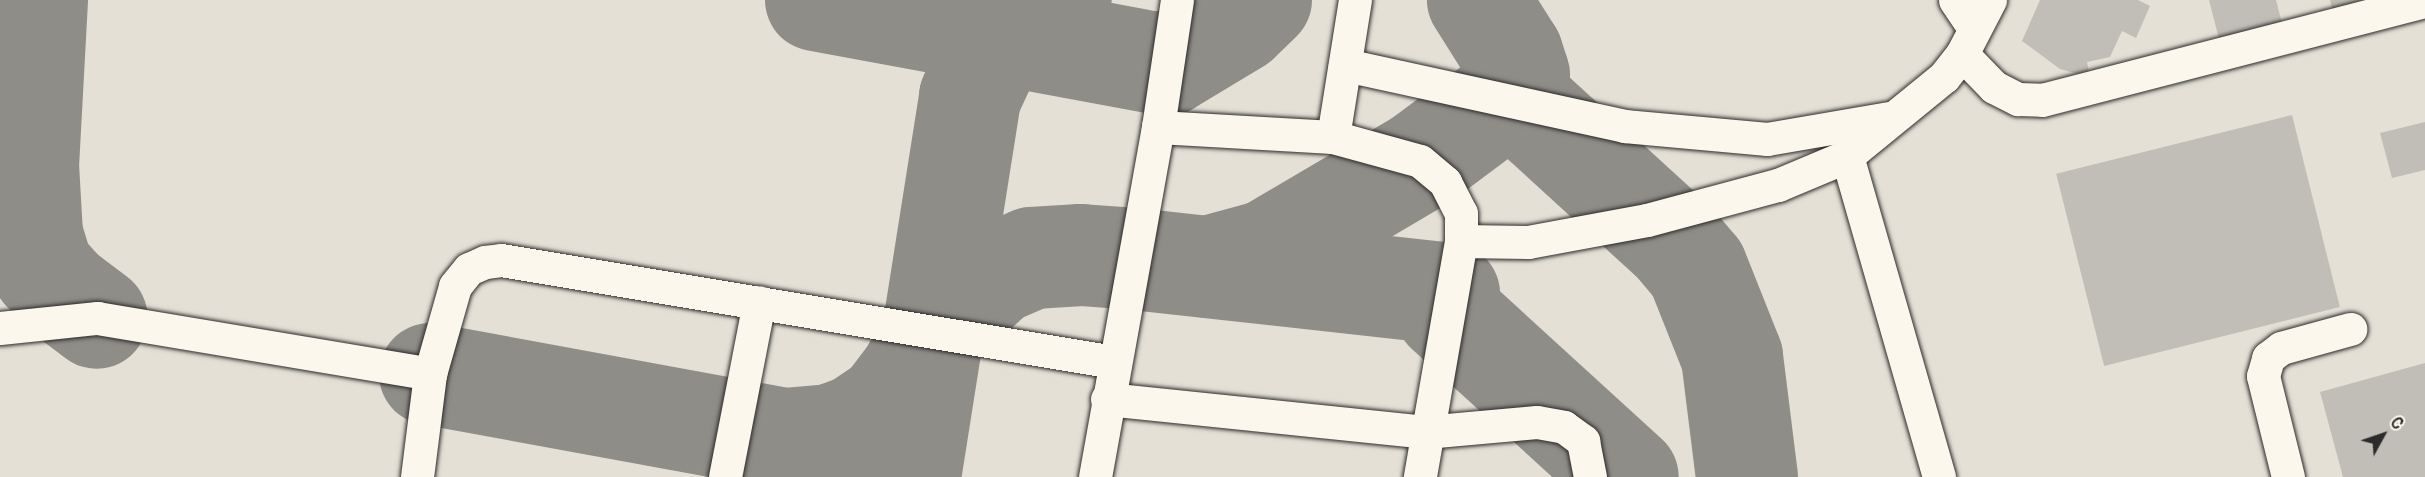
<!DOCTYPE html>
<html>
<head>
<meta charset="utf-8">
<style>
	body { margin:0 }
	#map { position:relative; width:2425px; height:477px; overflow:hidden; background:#f3efe4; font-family:Pangolin,sans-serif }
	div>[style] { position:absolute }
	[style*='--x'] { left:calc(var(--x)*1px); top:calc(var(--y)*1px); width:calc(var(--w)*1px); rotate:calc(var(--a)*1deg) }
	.built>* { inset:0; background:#e4e0d6; transform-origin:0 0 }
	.taxiway>* { height:102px; margin:-51px; padding:0 51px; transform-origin:51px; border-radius:51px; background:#8f8d88 }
	.building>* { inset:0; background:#c0beb6; transform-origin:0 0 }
	.roads { filter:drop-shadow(0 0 2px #2b2b2b) drop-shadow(0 0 2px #2b2b2b) }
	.minor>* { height:33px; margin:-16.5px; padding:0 16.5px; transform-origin:16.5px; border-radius:16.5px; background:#fbf7ec }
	span { translate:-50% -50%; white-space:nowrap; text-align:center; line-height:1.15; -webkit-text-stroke:4.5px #fbf7ec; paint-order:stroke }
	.north { position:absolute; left:2353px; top:405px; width:60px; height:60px; -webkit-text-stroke:4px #fbf7ec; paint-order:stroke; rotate:50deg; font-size:16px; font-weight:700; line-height:24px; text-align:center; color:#2b2b2b }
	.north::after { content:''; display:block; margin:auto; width:21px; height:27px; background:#2b2b2b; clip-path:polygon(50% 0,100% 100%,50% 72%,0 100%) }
</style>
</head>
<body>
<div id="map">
	<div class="built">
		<i style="left:0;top:0;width:2425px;height:477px"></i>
	</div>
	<div class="taxiway">
		<i style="--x:37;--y:0;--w:165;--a:93.1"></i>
		<i style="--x:28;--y:165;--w:70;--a:86.7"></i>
		<i style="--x:32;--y:235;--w:37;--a:73"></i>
		<i style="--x:43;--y:270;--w:31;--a:48"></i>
		<i style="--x:64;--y:293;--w:41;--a:37.1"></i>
		<i style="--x:816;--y:0;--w:357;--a:10.5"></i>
		<i style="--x:1167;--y:65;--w:83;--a:-31.2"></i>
		<i style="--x:1238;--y:22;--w:32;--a:-44"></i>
		<i style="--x:1523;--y:104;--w:206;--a:42.4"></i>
		<i style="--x:1675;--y:243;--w:34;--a:50"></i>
		<i style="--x:1697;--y:269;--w:95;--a:68.3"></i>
		<i style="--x:1732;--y:357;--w:121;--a:82.9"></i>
		<i style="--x:1208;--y:267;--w:61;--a:-15.2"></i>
		<i style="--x:1267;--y:251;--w:178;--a:-30.5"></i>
		<i style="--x:1420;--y:161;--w:112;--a:-36.7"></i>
		<i style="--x:1510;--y:94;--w:21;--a:-65"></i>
		<i style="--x:1519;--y:75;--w:22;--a:-108"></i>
		<i style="--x:1512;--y:54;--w:64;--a:-122.2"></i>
		<i style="--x:1446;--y:311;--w:246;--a:42.4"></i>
		<i style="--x:430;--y:374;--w:361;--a:10.4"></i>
		<i style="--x:785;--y:439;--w:40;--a:22"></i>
		<i style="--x:822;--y:454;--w:30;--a:41"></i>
		<i style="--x:785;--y:439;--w:46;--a:-5"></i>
		<i style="--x:831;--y:435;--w:27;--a:-20"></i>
		<i style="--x:856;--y:426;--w:37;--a:-34"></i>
		<i style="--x:887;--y:405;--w:38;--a:-53"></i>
		<i style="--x:910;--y:375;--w:49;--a:-61.9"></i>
		<i style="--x:933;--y:332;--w:85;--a:-43.1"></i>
		<i style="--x:995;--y:274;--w:40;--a:-23.4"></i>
		<i style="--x:1032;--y:258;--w:49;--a:-3.5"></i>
		<i style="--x:1081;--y:255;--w:53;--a:4.3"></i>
		<i style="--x:1134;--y:259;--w:317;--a:6.3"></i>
		<i style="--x:910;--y:477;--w:385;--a:-81"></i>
		<i style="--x:970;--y:97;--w:50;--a:-65"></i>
		<i style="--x:991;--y:52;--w:37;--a:-52"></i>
		<i style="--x:1014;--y:23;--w:52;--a:-26.1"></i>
	</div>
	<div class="building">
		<i style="clip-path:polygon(2040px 0,2138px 0,2150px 6px,2136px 38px,2122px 31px,2110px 57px,2087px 62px,2089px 72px,2082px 75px,2060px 69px,2022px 41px)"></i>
		<i style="clip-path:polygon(2209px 0,2276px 0,2283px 27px,2220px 43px)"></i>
		<i style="clip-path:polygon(2330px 0,2380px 0,2333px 12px)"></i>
		<i style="left:2292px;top:115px;width:198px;height:243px;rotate:76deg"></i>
		<i style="clip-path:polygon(2425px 122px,2425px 170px,2392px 178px,2380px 133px)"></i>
		<i style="clip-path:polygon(2425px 363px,2425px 477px,2343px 477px,2320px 392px)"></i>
	</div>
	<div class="roads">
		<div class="minor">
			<i style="--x:1955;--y:0;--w:34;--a:56"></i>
			<i style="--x:1962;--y:54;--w:46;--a:45.9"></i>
			<i style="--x:1994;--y:87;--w:27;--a:27"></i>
			<i style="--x:2018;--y:99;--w:24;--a:2"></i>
			<i style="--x:2042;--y:100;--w:396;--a:-14.5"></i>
			<i style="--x:1345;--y:65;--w:286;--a:12.3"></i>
			<i style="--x:1624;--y:126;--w:144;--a:5.2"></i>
			<i style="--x:1767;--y:139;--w:124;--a:-9.8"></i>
			<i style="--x:1158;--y:127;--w:175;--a:3.3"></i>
			<i style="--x:1333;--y:137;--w:90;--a:15.4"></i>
			<i style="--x:1420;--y:161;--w:33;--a:40"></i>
			<i style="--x:1445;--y:182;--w:35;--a:63"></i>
			<i style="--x:1461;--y:213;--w:28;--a:90"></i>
			<i style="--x:1461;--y:241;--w:240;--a:99.9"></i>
			<i style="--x:1333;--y:137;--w:139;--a:-80.9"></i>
			<i style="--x:1847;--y:156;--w:334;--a:74"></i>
			<i style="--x:1461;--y:241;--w:67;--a:0.9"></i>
			<i style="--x:1528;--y:242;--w:121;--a:-10.5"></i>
			<i style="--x:1647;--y:220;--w:136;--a:-15"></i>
			<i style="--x:1778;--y:185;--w:75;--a:-22.8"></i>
			<i style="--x:1847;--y:156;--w:125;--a:-39.2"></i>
			<i style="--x:1944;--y:77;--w:29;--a:-52"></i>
			<i style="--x:1962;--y:54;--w:61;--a:-62.6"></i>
			<i style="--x:0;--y:328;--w:98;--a:-5.9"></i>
			<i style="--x:97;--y:318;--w:338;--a:9.5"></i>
			<i style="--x:1107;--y:399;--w:320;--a:5.9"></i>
			<i style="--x:1425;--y:432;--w:112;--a:-5.1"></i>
			<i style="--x:1537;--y:422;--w:27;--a:10"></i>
			<i style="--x:1564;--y:427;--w:24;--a:36"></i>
			<i style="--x:1583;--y:441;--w:37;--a:79"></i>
			<i style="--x:417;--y:477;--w:104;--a:-82.8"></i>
			<i style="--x:430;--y:374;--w:91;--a:-74.1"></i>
			<i style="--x:455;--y:286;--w:22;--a:-51"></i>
			<i style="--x:469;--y:269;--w:17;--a:-24"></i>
			<i style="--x:485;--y:262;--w:16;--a:-7"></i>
			<i style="--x:501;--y:260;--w:621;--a:9.45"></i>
			<i style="--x:725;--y:477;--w:178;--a:-79"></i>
			<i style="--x:1095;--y:477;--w:356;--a:-79.8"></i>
			<i style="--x:1158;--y:127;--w:128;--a:-81.5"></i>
			<i style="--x:2288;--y:477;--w:104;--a:-103.9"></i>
			<i style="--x:2263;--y:376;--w:19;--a:-74"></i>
			<i style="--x:2268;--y:358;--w:16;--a:-38"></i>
			<i style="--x:2281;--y:348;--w:72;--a:-15.4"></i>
		</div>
	</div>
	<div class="north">С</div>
</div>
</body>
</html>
